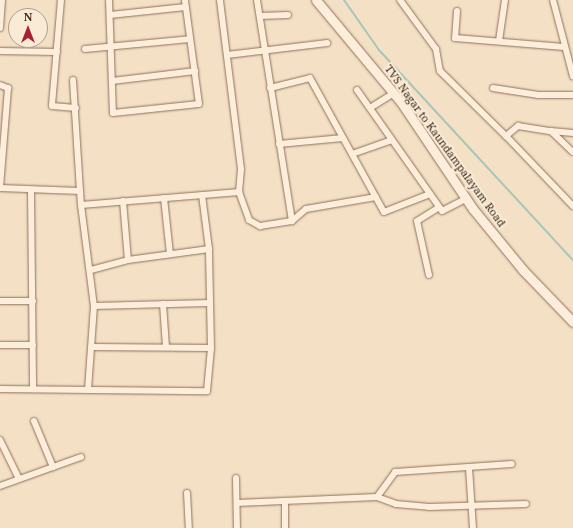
<!DOCTYPE html>
<html>
<head>
<meta charset="utf-8">
<style>
	body { margin:0 }
	#map { position:relative; width:573px; height:528px; overflow:hidden; background:#f3e0c5; font-family:"Noto Serif",serif }
	div>[style] { position:absolute }
	[style*='--x'] { left:calc(var(--x)*1px); top:calc(var(--y)*1px); width:calc(var(--w)*1px); rotate:calc(var(--a)*1deg) }
	.stream>* { height:2px; margin:-1px; padding:0 1px; transform-origin:1px; border-radius:1px; background:#a7c6b9 }
	.roads { filter:drop-shadow(0 0 1px #907059) drop-shadow(0 0 1px #907059) }
	.street>* { height:6px; margin:-3px; padding:0 3px; transform-origin:3px; border-radius:3px; background:#fceeda }
	.secondary>* { height:9px; margin:-4.5px; padding:0 4.5px; transform-origin:4.5px; border-radius:4.5px; background:#fceeda }
	span { translate:-50% -50%; white-space:nowrap; text-align:center; line-height:1.15; -webkit-text-stroke:4px #f9ebd6; paint-order:stroke }
	.street-label { font-size:11px; color:#3f2a1e }
	.north { position:absolute; left:8px; top:8px; width:40px; height:40px; box-sizing:border-box; background:#f9ebd6; border:1px solid #af9e8c; border-radius:50%; rotate:0deg; font-size:11px; font-weight:700; line-height:16px; text-align:center; color:#3f2a1e }
	.north::after { content:''; display:block; margin:auto; width:14px; height:18px; background:#a62232; clip-path:polygon(50% 0,100% 100%,50% 72%,0 100%) }
</style>
</head>
<body>
<div id="map">
	<div class="stream">
		<i style="--x:344;--y:0;--w:61;--a:55"></i>
		<i style="--x:379;--y:50;--w:286;--a:47.3"></i>
	</div>
	<div class="roads">
		<div class="street">
			<i style="--x:61;--y:0;--w:106;--a:94.9"></i>
			<i style="--x:52;--y:106;--w:24;--a:5"></i>
			<i style="--x:109;--y:0;--w:113;--a:88"></i>
			<i style="--x:113;--y:113;--w:86;--a:-6"></i>
			<i style="--x:199;--y:104;--w:105;--a:-97.7"></i>
			<i style="--x:257;--y:0;--w:224;--a:81"></i>
			<i style="--x:400;--y:0;--w:61;--a:53.7"></i>
			<i style="--x:436;--y:49;--w:22;--a:80"></i>
			<i style="--x:440;--y:71;--w:93;--a:44.6"></i>
			<i style="--x:506;--y:136;--w:16;--a:-40"></i>
			<i style="--x:518;--y:126;--w:33;--a:9"></i>
			<i style="--x:551;--y:131;--w:30;--a:44"></i>
			<i style="--x:553;--y:0;--w:79;--a:75.3"></i>
			<i style="--x:457;--y:11;--w:27;--a:94"></i>
			<i style="--x:455;--y:38;--w:109;--a:4.7"></i>
			<i style="--x:110;--y:15;--w:76;--a:-6"></i>
			<i style="--x:260;--y:16;--w:28;--a:-2"></i>
			<i style="--x:0;--y:28;--w:28;--a:-86"></i>
			<i style="--x:499;--y:41;--w:41;--a:-81.7"></i>
			<i style="--x:85;--y:49;--w:105;--a:-5.4"></i>
			<i style="--x:0;--y:51;--w:57;--a:1"></i>
			<i style="--x:227;--y:55;--w:101;--a:-6.8"></i>
			<i style="--x:73;--y:80;--w:111;--a:86.4"></i>
			<i style="--x:112;--y:81;--w:84;--a:-6.9"></i>
			<i style="--x:0;--y:85;--w:9;--a:21"></i>
			<i style="--x:8;--y:88;--w:100;--a:94.6"></i>
			<i style="--x:270;--y:88;--w:41;--a:-14"></i>
			<i style="--x:310;--y:78;--w:153;--a:61.1"></i>
			<i style="--x:384;--y:212;--w:49;--a:-21.4"></i>
			<i style="--x:493;--y:88;--w:46;--a:8.8"></i>
			<i style="--x:538;--y:95;--w:35;--a:0"></i>
			<i style="--x:357;--y:90;--w:148;--a:54.9"></i>
			<i style="--x:442;--y:211;--w:27;--a:-27"></i>
			<i style="--x:370;--y:108;--w:28;--a:-32"></i>
			<i style="--x:551;--y:131;--w:22;--a:5"></i>
			<i style="--x:506;--y:136;--w:97;--a:46.3"></i>
			<i style="--x:279;--y:144;--w:64;--a:-5.4"></i>
			<i style="--x:352;--y:154;--w:42;--a:-19.3"></i>
			<i style="--x:0;--y:188;--w:80;--a:2.1"></i>
			<i style="--x:80;--y:191;--w:14;--a:86"></i>
			<i style="--x:81;--y:205;--w:159;--a:-4.7"></i>
			<i style="--x:239;--y:192;--w:23;--a:-85"></i>
			<i style="--x:241;--y:169;--w:170;--a:-97.1"></i>
			<i style="--x:31;--y:192;--w:197;--a:89.4"></i>
			<i style="--x:239;--y:192;--w:30;--a:70"></i>
			<i style="--x:249;--y:220;--w:13;--a:29"></i>
			<i style="--x:260;--y:226;--w:32;--a:-9"></i>
			<i style="--x:292;--y:221;--w:18;--a:-41"></i>
			<i style="--x:306;--y:209;--w:71;--a:-9.7"></i>
			<i style="--x:164;--y:198;--w:56;--a:83.9"></i>
			<i style="--x:123;--y:201;--w:59;--a:85.2"></i>
			<i style="--x:81;--y:205;--w:102;--a:82.7"></i>
			<i style="--x:94;--y:306;--w:84;--a:94.1"></i>
			<i style="--x:91;--y:270;--w:38;--a:-15"></i>
			<i style="--x:128;--y:260;--w:82;--a:-7.7"></i>
			<i style="--x:429;--y:275;--w:55;--a:-102.5"></i>
			<i style="--x:417;--y:221;--w:26;--a:-32"></i>
			<i style="--x:0;--y:301;--w:33;--a:0"></i>
			<i style="--x:163;--y:304;--w:43;--a:86"></i>
			<i style="--x:94;--y:306;--w:115;--a:-1.5"></i>
			<i style="--x:0;--y:345;--w:33;--a:0"></i>
			<i style="--x:92;--y:347;--w:119;--a:0.5"></i>
			<i style="--x:0;--y:389;--w:207;--a:0.6"></i>
			<i style="--x:207;--y:391;--w:43;--a:-84.7"></i>
			<i style="--x:211;--y:348;--w:99;--a:-91.2"></i>
			<i style="--x:209;--y:249;--w:54;--a:-97.4"></i>
			<i style="--x:34;--y:421;--w:50;--a:67.6"></i>
			<i style="--x:0;--y:440;--w:43;--a:64"></i>
			<i style="--x:469;--y:468;--w:60;--a:86.2"></i>
			<i style="--x:236;--y:478;--w:50;--a:88.9"></i>
			<i style="--x:0;--y:486;--w:86;--a:-19.7"></i>
			<i style="--x:187;--y:493;--w:35;--a:87"></i>
			<i style="--x:377;--y:497;--w:31;--a:-54"></i>
			<i style="--x:395;--y:472;--w:117;--a:-3.9"></i>
			<i style="--x:285;--y:501;--w:27;--a:90"></i>
			<i style="--x:237;--y:503;--w:140;--a:-2.5"></i>
			<i style="--x:377;--y:497;--w:20;--a:20"></i>
			<i style="--x:396;--y:504;--w:33;--a:5"></i>
			<i style="--x:429;--y:507;--w:97;--a:-1.8"></i>
		</div>
		<div class="secondary">
			<i style="--x:316;--y:0;--w:133;--a:50.2"></i>
			<i style="--x:401;--y:102;--w:129;--a:56.1"></i>
			<i style="--x:473;--y:209;--w:79;--a:50.7"></i>
			<i style="--x:523;--y:270;--w:72;--a:46.1"></i>
		</div>
	</div>
	<div class="street-label">
		<span style="left:445px;top:146px;rotate:54deg">TVS Nagar to Kaundampalayam Road</span>
	</div>
	<div class="north">N</div>
</div>
</body>
</html>
